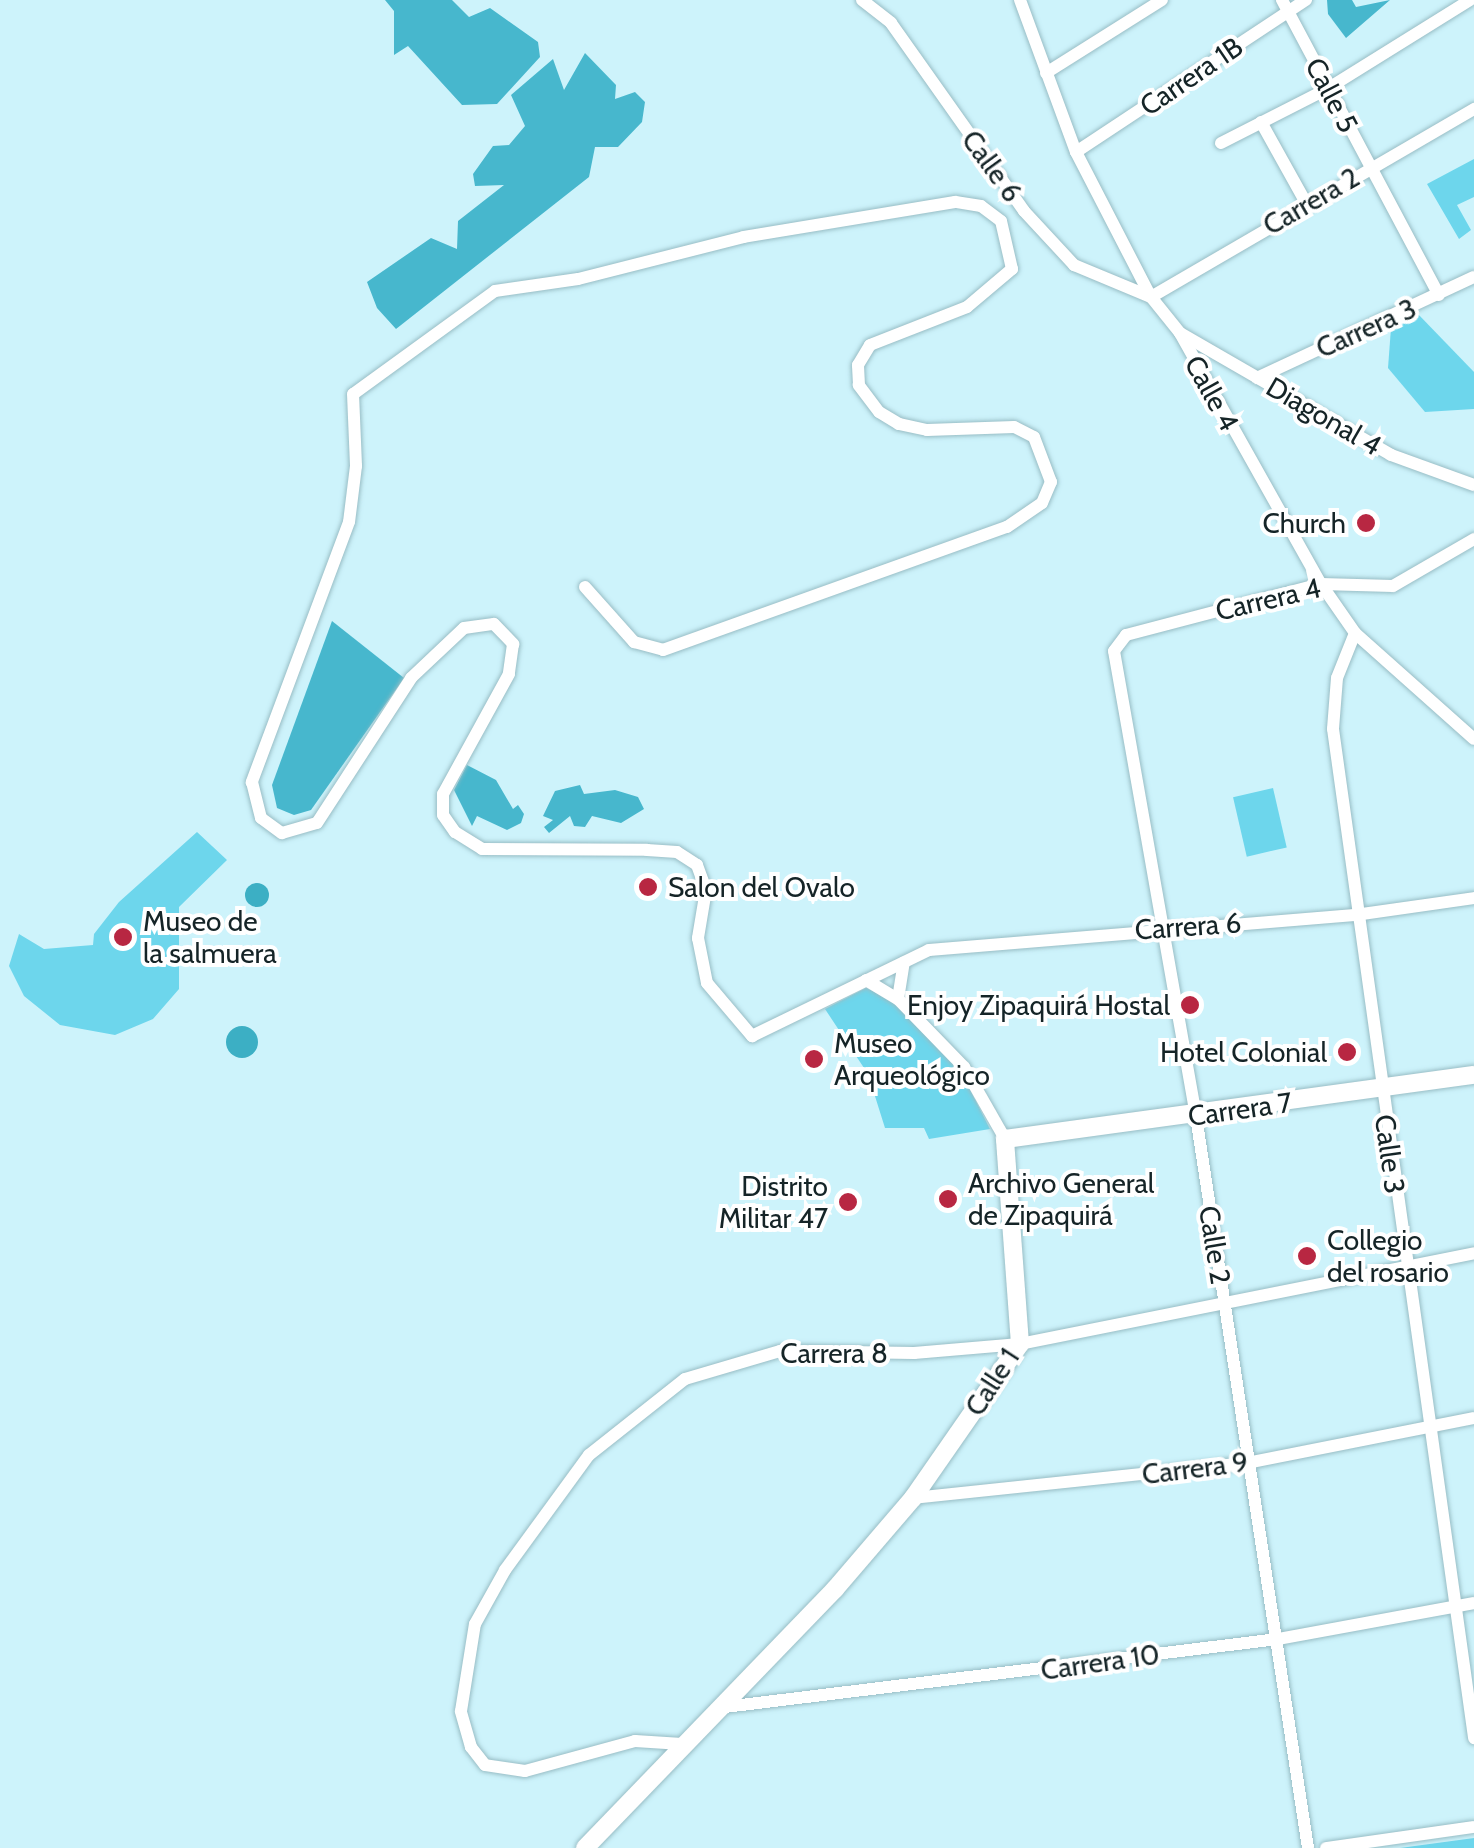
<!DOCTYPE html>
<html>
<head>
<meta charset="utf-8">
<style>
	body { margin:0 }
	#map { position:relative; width:1474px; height:1848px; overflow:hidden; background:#cdf3fb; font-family:Cabin,sans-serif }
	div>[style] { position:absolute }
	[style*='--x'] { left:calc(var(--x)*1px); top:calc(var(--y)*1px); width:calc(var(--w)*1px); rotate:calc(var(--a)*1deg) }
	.green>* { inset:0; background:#6dd6ec; transform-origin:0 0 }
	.forest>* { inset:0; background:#47b7cd }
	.water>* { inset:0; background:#3cafc4 }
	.round { border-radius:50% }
	.roads { filter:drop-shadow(0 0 2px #98bdc5) drop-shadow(0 0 2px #98bdc5) }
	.street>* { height:12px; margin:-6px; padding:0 6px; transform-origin:6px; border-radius:6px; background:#fff }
	.secondary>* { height:18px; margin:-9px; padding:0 9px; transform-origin:9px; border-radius:9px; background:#fff }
	.dots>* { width:28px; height:28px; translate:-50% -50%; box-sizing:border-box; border:5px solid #fff; border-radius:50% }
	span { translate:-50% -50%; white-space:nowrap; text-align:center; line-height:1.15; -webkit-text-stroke:8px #fff; paint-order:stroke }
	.street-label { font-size:28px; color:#152427 }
	.poi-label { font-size:28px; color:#152427 }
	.right { translate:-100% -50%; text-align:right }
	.left { translate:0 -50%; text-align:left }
</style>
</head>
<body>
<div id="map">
	<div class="green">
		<i style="clip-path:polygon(1474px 159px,1474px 197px,1457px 205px,1471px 230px,1459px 239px,1427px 184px)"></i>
		<i style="clip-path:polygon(1417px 313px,1474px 372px,1474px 409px,1425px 412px,1388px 368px,1391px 328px)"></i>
		<i style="left:1273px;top:788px;width:61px;height:41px;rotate:77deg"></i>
		<i style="clip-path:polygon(197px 832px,227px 860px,179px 907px,179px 989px,153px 1019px,115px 1035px,60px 1025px,24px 996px,9px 966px,19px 934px,44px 949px,93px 945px,94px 934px,119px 902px)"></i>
		<i style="clip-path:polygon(866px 988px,894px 1000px,960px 1070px,990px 1129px,929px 1139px,924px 1128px,885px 1128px,868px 1074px,825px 1009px)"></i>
		<i style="clip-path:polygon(1474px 1838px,1474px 1848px,1400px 1848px)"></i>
	</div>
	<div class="forest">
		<i style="clip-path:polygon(385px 0,452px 0,469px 17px,490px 8px,538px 42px,540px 57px,497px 104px,462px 105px,408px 46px,394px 55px,394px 11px)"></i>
		<i style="clip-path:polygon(1327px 0,1352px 0,1356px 7px,1390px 0,1346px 38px,1328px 14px)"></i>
		<i style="clip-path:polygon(585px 53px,616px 85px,615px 99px,635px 92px,645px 102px,642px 122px,618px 147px,595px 147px,589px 177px,396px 329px,377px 308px,367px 282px,431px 238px,457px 249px,458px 221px,504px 185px,475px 186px,473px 174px,493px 146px,509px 145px,525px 126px,511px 95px,553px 59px,564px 90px)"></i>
		<i style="clip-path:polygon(332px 621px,404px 678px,311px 810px,294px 815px,277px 808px,272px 785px)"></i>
		<i style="clip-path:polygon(467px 765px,496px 780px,513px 809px,518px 805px,524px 814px,521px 823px,507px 830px,477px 816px,472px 826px,454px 790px)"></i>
		<i style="clip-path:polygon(580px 785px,584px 794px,615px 790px,638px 797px,644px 809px,621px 823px,592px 816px,585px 827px,574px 826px,570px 816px,549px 833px,544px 827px,553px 820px,543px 816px,555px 791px)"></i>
	</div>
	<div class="water">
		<i class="round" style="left:245px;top:883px;width:24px;height:24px"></i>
		<i class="round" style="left:226px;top:1026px;width:32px;height:32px"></i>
	</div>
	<div class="roads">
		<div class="street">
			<i style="--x:862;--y:0;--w:37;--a:38"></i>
			<i style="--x:891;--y:23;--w:230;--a:54.7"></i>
			<i style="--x:1024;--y:211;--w:74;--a:47.2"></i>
			<i style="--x:1074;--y:265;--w:83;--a:22.6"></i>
			<i style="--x:1151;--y:297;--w:374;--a:-30.2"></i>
			<i style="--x:1020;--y:0;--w:162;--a:69.8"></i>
			<i style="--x:1076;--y:152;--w:163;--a:62.7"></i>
			<i style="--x:1151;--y:297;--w:46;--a:51.1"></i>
			<i style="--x:1180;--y:333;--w:288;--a:60.7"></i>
			<i style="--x:1321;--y:584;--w:60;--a:55.2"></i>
			<i style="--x:1355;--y:633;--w:159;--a:41.7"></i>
			<i style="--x:1282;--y:0;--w:334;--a:62"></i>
			<i style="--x:1046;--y:73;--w:137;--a:-32.2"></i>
			<i style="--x:1261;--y:122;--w:93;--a:60.9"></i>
			<i style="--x:1221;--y:143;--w:119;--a:-27"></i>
			<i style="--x:1327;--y:89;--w:168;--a:-31.9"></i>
			<i style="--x:1076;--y:152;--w:276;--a:-33.5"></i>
			<i style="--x:1180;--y:333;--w:244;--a:30"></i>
			<i style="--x:1391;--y:455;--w:88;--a:19.9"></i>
			<i style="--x:1257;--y:378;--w:239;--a:-25"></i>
			<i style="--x:585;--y:587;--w:74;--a:48.3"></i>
			<i style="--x:634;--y:642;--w:30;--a:15"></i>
			<i style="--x:663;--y:650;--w:365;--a:-19.7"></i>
			<i style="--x:1007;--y:527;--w:42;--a:-34.4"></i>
			<i style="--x:1042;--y:503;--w:23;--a:-67"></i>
			<i style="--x:1051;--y:482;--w:48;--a:-110.7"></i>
			<i style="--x:1034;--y:437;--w:22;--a:-153"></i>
			<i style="--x:1014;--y:427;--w:87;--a:178"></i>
			<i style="--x:927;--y:430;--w:29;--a:-168"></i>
			<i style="--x:899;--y:424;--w:23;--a:-149"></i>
			<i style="--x:879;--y:412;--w:34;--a:-127"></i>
			<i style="--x:859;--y:385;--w:20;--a:-93"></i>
			<i style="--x:858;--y:365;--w:23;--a:-59"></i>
			<i style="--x:870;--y:345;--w:104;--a:-21.4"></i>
			<i style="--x:967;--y:307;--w:59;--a:-40.2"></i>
			<i style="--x:1012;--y:269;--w:49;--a:-102.9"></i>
			<i style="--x:1001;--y:221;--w:25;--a:-143"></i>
			<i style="--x:981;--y:206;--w:26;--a:-171"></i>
			<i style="--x:955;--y:202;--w:214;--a:170.6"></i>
			<i style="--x:744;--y:237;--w:171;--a:165.8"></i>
			<i style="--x:578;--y:279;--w:84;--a:171.8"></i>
			<i style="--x:495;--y:291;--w:175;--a:144"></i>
			<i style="--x:353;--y:394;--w:72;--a:87.6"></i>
			<i style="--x:356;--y:466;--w:56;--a:97.1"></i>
			<i style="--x:349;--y:522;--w:278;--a:110.5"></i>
			<i style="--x:252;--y:782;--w:37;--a:76"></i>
			<i style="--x:261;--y:818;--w:26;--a:36"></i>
			<i style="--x:282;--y:833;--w:36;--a:-16"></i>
			<i style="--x:317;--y:823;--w:173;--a:-57"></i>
			<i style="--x:411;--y:678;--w:73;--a:-43.3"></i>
			<i style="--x:464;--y:628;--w:30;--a:-8"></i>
			<i style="--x:494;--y:624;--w:28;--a:46"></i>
			<i style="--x:513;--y:644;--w:30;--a:98"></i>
			<i style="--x:509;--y:674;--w:137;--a:118.8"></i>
			<i style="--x:443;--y:794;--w:21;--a:90"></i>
			<i style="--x:443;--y:815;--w:21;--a:55"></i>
			<i style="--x:455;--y:832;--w:32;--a:32"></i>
			<i style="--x:482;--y:849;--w:165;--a:0.3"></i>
			<i style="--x:647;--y:850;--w:30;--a:4"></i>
			<i style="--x:677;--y:852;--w:24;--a:33"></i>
			<i style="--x:697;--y:865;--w:27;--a:70"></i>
			<i style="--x:706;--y:890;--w:49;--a:99.5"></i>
			<i style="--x:698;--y:938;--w:46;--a:78.7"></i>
			<i style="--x:707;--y:983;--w:70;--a:49.7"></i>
			<i style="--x:752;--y:1036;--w:197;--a:-25.9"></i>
			<i style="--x:929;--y:950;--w:427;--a:-4.7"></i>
			<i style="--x:1355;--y:915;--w:120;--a:-8.1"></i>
			<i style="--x:1355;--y:633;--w:48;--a:111.8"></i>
			<i style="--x:1337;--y:678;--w:51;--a:94.5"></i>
			<i style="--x:1333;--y:729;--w:1019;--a:82.04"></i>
			<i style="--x:866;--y:980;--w:37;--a:31"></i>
			<i style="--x:898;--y:999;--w:95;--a:45.9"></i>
			<i style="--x:964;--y:1067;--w:83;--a:60.3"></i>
			<i style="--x:898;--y:999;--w:37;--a:-81"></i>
			<i style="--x:913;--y:1498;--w:336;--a:-6"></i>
			<i style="--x:1247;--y:1463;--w:231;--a:-11.2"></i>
			<i style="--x:725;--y:1707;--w:557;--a:-7.01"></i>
			<i style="--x:1278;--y:1639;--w:199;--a:-10.4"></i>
			<i style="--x:682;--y:1744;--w:47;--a:-176.3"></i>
			<i style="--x:635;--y:1741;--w:114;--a:164.7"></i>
			<i style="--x:525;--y:1771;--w:40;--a:-171.5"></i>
			<i style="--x:485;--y:1765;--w:23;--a:-128"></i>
			<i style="--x:471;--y:1747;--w:37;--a:-106"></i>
			<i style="--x:461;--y:1711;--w:88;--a:-80.9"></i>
			<i style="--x:475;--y:1624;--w:62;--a:-60.9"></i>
			<i style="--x:505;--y:1570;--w:142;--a:-53.9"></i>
			<i style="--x:589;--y:1455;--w:122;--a:-38.4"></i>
			<i style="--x:685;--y:1379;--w:99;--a:-16.4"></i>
			<i style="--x:780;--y:1351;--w:134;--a:0.9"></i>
			<i style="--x:914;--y:1353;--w:106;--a:-4.9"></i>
			<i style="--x:1020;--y:1344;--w:463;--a:-11.3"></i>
			<i style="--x:1308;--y:1848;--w:741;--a:-98.7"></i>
			<i style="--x:1196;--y:1116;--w:472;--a:-100"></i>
			<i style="--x:1114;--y:651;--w:20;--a:-53"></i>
			<i style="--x:1126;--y:635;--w:202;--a:-14.7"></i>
			<i style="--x:1321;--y:584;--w:72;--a:1.6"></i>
			<i style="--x:1393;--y:586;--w:94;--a:-30.1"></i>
			<i style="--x:1326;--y:1848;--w:149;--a:-8.1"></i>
		</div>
		<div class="secondary">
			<i style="--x:585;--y:1848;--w:360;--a:-46"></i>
			<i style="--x:835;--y:1589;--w:120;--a:-49.4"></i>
			<i style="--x:913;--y:1498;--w:188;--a:-55.2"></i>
			<i style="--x:1020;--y:1344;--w:206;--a:-94.2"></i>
			<i style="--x:1005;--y:1139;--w:473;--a:-7.8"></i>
		</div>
	</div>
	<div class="dots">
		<i style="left:1366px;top:523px;background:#b82742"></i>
		<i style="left:648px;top:887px;background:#b82742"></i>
		<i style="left:123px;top:937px;background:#b82742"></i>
		<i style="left:1190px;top:1005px;background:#b82742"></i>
		<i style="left:1347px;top:1052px;background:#b82742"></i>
		<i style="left:814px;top:1059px;background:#b82742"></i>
		<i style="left:948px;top:1199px;background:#b82742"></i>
		<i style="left:848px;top:1202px;background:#b82742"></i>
		<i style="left:1307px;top:1256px;background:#b82742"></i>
	</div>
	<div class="street-label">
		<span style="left:1191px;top:76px;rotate:-34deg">Carrera 1B</span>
		<span style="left:1332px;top:95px;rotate:62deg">Calle 5</span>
		<span style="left:992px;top:166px;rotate:54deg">Calle 6</span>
		<span style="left:1311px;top:201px;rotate:-30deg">Carrera 2</span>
		<span style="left:1366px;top:328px;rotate:-24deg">Carrera 3</span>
		<span style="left:1212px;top:393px;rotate:61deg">Calle 4</span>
		<span style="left:1324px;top:416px;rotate:30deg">Diagonal 4</span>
		<span style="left:1268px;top:599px;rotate:-13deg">Carrera 4</span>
		<span style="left:1188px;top:926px;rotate:-4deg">Carrera 6</span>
		<span style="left:1240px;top:1109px;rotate:-8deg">Carrera 7</span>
		<span style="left:1390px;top:1154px;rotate:82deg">Calle 3</span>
		<span style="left:1215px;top:1245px;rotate:81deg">Calle 2</span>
		<span style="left:834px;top:1353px">Carrera 8</span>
		<span style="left:992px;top:1382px;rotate:-57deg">Calle 1</span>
		<span style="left:1195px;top:1468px;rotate:-7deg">Carrera 9</span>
		<span style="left:1100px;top:1662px;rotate:-8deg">Carrera 10</span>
	</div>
	<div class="poi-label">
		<span class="right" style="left:1346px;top:523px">Church</span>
		<span class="left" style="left:668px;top:887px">Salon del Ovalo</span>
		<span class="left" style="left:143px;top:937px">Museo de<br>la salmuera</span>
		<span class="right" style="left:1170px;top:1005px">Enjoy Zipaquirá Hostal</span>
		<span class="left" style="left:834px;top:1059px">Museo<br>Arqueológico</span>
		<span class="right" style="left:1327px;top:1052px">Hotel Colonial</span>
		<span class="left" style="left:968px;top:1199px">Archivo General<br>de Zipaquirá</span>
		<span class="right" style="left:828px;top:1202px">Distrito<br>Militar 47</span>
		<span class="left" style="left:1327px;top:1256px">Collegio<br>del rosario</span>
	</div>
</div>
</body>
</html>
